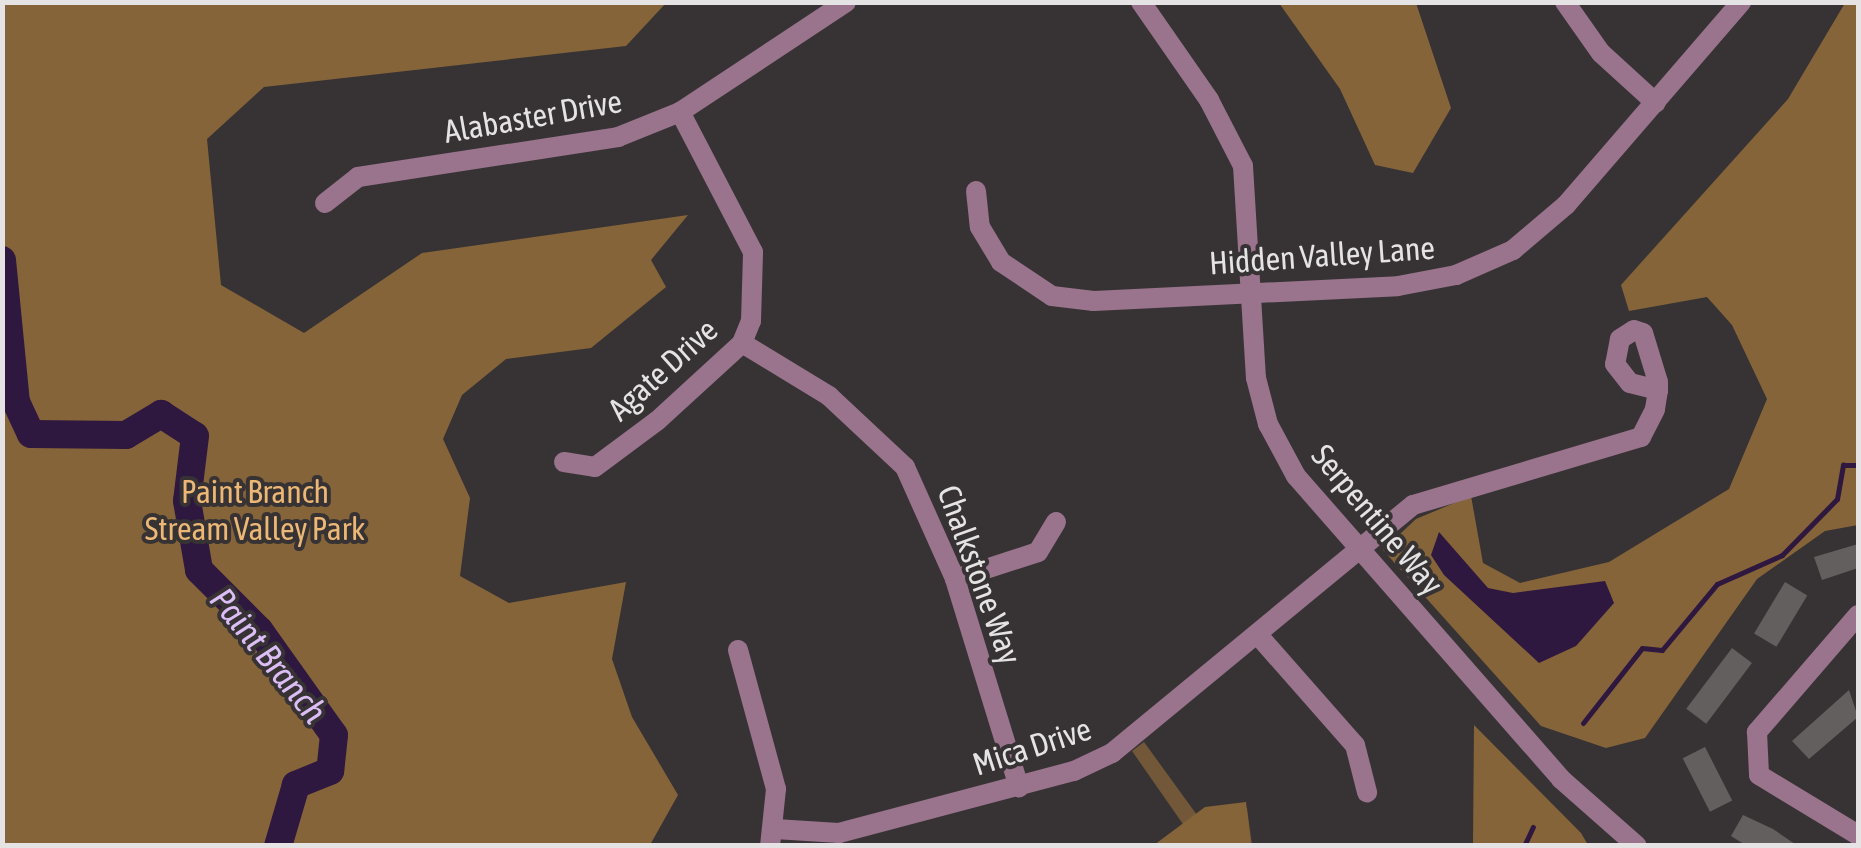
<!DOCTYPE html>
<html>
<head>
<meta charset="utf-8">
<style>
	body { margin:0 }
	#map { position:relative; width:1861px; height:848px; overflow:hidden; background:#373334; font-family:"Asap Condensed",sans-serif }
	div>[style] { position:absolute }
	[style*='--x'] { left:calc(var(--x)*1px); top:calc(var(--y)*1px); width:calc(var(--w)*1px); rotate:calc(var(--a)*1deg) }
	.green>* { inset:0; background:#725838 }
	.forest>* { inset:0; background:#866439 }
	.water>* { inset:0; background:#2f183f }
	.stream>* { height:5px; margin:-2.5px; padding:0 2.5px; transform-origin:2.5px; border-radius:2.5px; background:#2f183f }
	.river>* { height:28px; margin:-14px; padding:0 14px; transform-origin:14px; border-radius:14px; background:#2f183f }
	.building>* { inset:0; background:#625f5e; transform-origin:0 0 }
	.minor>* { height:20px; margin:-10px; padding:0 10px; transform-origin:10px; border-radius:10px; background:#9a738d }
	span { translate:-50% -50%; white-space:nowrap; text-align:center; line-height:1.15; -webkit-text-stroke:8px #373334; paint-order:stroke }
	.street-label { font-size:32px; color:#e5e3e4 }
	.park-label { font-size:32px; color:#edb875 }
	.water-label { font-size:35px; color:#dcbef6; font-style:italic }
	.frame { position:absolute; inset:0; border:5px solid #e5e3e4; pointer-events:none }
</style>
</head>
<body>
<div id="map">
	<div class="green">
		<i style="clip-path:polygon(1144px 742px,1197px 815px,1247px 808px,1252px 845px,1166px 845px,1185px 827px,1132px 751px)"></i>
	</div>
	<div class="forest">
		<i style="clip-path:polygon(2px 3px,666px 3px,626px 46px,264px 87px,207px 139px,221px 285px,304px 333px,422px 253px,688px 215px,651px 260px,666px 287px,591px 348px,506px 359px,462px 395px,443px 439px,470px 498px,460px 576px,509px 603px,626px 582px,612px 659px,632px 717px,678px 795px,650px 845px,3px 845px)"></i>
		<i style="clip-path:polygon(1279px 3px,1416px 3px,1451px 108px,1413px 173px,1375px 165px,1340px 89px)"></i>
		<i style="clip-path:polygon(1845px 3px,1858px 3px,1858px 525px,1825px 531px,1757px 579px,1645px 738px,1606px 748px,1541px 726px,1383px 550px,1416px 519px,1471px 496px,1483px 563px,1520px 583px,1609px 562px,1729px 489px,1767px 399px,1732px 325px,1707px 297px,1629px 311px,1621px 285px,1788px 99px)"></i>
		<i style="clip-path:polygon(1474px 725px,1581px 833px,1588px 845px,1473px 845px)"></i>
		<i style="clip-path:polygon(1246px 802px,1251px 845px,1154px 845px,1205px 807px)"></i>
	</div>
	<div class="water">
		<i style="clip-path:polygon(1439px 532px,1488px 588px,1513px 593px,1605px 581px,1614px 603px,1576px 646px,1539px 663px,1444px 575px,1431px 555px)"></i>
	</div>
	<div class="stream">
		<i style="--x:1583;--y:723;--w:95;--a:-51.8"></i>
		<i style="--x:1642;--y:648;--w:20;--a:6"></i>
		<i style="--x:1662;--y:650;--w:86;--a:-50.2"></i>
		<i style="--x:1717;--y:584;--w:71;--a:-24"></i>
		<i style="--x:1782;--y:555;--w:78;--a:-45.5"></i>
		<i style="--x:1837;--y:499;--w:35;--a:-80"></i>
		<i style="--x:1843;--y:465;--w:15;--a:0"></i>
		<i style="--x:1524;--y:846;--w:21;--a:-65"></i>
	</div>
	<div class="river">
		<i style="--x:2;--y:260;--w:143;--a:84.4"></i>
		<i style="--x:16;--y:402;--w:35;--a:65"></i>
		<i style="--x:31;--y:434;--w:95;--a:0.6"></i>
		<i style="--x:126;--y:435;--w:41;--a:-31"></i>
		<i style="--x:161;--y:414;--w:40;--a:32.9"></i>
		<i style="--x:195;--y:436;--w:65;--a:97"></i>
		<i style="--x:187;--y:501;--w:70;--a:80.1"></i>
		<i style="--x:199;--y:570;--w:85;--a:45"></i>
		<i style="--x:259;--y:630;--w:129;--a:54.5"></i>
		<i style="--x:334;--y:735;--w:36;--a:96"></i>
		<i style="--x:330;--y:771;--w:37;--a:158"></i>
		<i style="--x:296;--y:785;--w:64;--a:106.4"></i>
	</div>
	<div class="building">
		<i style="clip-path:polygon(1858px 544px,1858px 568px,1822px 580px,1814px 557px)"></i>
		<i style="left:1785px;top:582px;width:26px;height:60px;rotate:31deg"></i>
		<i style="left:1732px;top:648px;width:25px;height:76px;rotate:37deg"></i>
		<i style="clip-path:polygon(1849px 690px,1858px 717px,1809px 759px,1792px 741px)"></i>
		<i style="left:1705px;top:747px;width:60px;height:25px;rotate:63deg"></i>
		<i style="clip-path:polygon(1743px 815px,1773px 829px,1798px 846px,1747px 846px,1731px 836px)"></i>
	</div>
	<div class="minor">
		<i style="--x:1141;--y:2;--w:119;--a:55.2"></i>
		<i style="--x:1209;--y:100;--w:74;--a:62.7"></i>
		<i style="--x:1243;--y:166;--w:212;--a:86.5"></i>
		<i style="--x:1256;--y:378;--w:48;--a:75.4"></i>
		<i style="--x:1268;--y:424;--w:59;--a:61.7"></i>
		<i style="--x:1296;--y:476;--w:403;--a:48.8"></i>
		<i style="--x:1561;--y:779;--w:101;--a:41.4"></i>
		<i style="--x:1565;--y:2;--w:62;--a:54.8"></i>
		<i style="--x:1601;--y:53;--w:74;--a:42.3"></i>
		<i style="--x:976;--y:191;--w:36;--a:84"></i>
		<i style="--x:980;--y:227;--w:41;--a:59"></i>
		<i style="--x:1001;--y:262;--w:61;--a:33.7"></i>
		<i style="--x:1052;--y:296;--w:42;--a:6.8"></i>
		<i style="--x:1094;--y:301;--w:304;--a:-2.8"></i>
		<i style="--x:1398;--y:286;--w:59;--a:-10.7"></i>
		<i style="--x:1456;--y:275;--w:62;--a:-23.7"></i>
		<i style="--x:1513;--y:250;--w:70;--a:-40.3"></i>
		<i style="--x:1566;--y:205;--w:268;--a:-49.2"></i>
		<i style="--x:325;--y:203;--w:42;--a:-38.2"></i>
		<i style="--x:358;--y:177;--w:263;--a:-8.7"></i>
		<i style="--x:618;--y:137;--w:67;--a:-22"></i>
		<i style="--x:680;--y:112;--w:199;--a:-33.5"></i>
		<i style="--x:742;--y:343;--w:102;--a:31.3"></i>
		<i style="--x:829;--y:396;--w:104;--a:43.1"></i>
		<i style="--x:905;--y:467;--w:123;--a:65.9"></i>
		<i style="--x:955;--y:579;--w:218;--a:72.9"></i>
		<i style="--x:564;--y:462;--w:31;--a:9"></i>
		<i style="--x:595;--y:467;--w:77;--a:-36.6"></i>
		<i style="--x:657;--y:421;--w:115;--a:-42.5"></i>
		<i style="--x:742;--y:343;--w:24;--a:-68"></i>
		<i style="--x:751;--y:321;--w:69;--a:-88.3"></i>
		<i style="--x:753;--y:252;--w:158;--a:-117.5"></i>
		<i style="--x:955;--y:579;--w:87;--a:-18"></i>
		<i style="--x:1038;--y:552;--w:35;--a:-59"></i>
		<i style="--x:1858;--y:615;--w:155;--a:130.8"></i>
		<i style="--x:1757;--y:732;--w:43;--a:87.3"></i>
		<i style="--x:1759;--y:775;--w:116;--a:31.2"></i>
		<i style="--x:1257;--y:634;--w:148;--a:48.6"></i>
		<i style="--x:1355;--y:745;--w:49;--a:75.7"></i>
		<i style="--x:738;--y:650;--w:144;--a:74.7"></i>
		<i style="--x:776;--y:789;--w:57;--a:96"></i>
		<i style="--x:775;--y:829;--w:64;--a:3.6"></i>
		<i style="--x:839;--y:833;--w:243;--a:-14.8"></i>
		<i style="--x:1074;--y:771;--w:42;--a:-25.3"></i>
		<i style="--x:1112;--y:753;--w:390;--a:-39.5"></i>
		<i style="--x:1413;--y:505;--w:238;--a:-16.6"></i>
		<i style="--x:1641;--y:437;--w:31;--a:-63"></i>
		<i style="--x:1655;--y:409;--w:19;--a:-81"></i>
		<i style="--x:1658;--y:390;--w:8;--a:-90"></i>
		<i style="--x:1658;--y:382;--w:51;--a:-107"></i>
		<i style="--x:1643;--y:333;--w:9;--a:-162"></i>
		<i style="--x:1634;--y:330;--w:17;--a:147"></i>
		<i style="--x:1620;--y:339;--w:25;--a:101"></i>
		<i style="--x:1615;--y:364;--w:24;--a:52"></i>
		<i style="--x:1630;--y:383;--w:29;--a:14"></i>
	</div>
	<div class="street-label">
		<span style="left:533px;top:117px;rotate:-10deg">Alabaster Drive</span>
		<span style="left:1322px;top:256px;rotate:-4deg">Hidden Valley Lane</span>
		<span style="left:663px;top:370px;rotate:-42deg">Agate Drive</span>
		<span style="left:1377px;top:520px;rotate:50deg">Serpentine Way</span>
		<span style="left:979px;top:575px;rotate:70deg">Chalkstone Way</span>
		<span style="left:1032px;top:747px;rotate:-18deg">Mica Drive</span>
	</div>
	<div class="park-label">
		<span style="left:255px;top:511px">Paint Branch<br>Stream Valley Park</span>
	</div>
	<div class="water-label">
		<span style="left:269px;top:655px;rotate:51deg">Paint Branch</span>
	</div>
	<div class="frame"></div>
</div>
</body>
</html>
